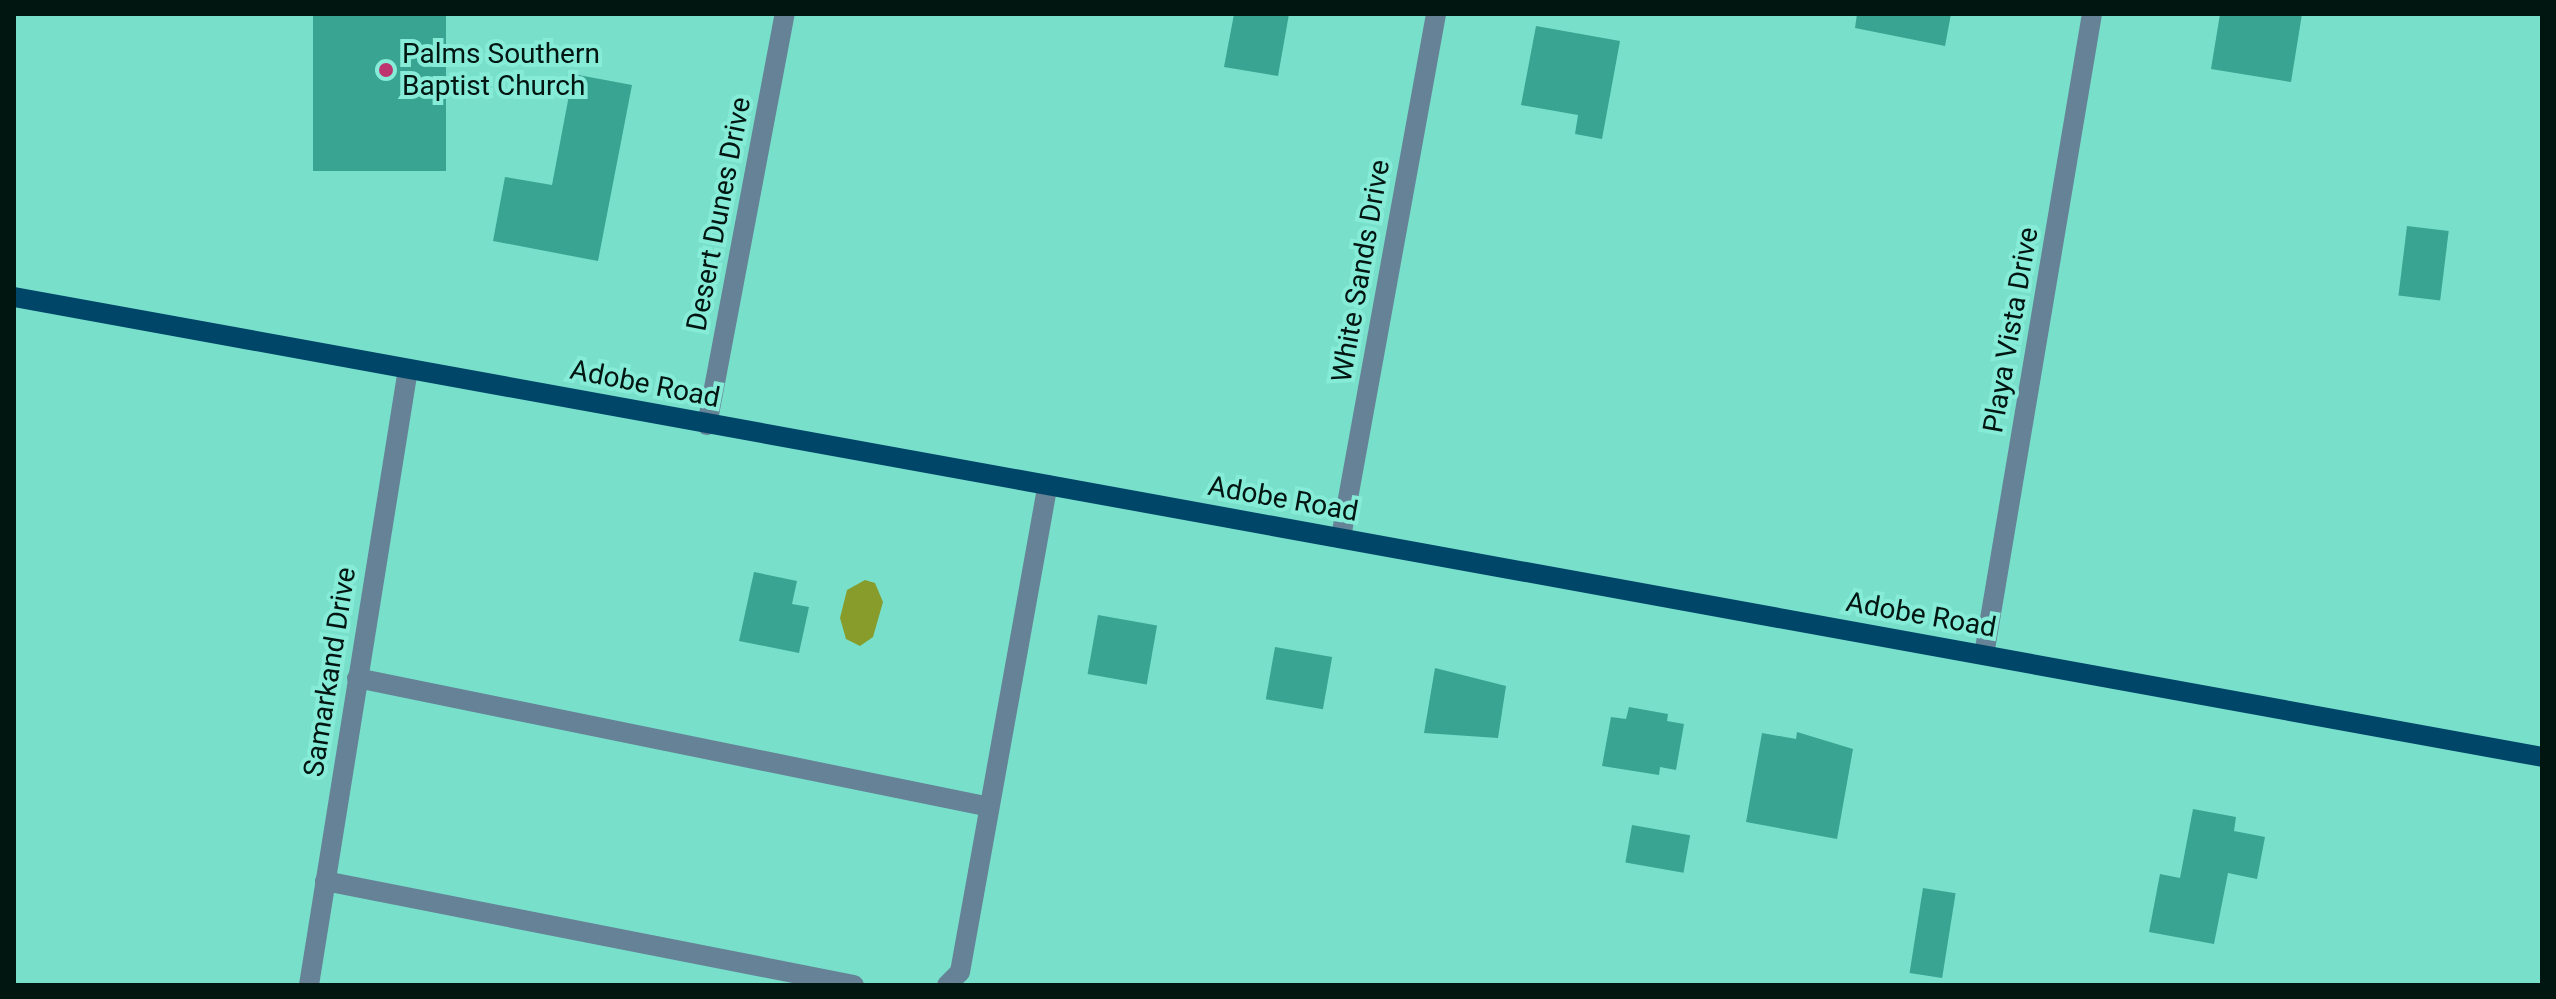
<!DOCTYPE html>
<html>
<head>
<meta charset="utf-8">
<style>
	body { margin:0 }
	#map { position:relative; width:2556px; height:999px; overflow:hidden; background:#78dfcb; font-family:Roboto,sans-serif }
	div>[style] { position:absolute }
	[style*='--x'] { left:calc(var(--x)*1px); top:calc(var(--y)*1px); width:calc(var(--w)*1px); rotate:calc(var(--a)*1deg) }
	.water>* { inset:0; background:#879c2b }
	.building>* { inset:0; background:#39a492; transform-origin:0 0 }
	.minor>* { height:20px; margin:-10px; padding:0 10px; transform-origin:10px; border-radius:10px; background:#658296 }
	.primary>* { height:20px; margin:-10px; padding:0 10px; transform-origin:10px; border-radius:10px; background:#004669 }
	.dots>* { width:22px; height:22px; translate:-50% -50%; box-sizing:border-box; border:4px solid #86ecd8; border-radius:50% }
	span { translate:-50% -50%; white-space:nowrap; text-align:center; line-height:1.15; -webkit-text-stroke:8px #86ecd8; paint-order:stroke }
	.poi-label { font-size:28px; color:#011511 }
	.left { translate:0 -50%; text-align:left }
	.street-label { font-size:28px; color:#011511 }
	.frame { position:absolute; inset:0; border:16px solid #011511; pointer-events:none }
</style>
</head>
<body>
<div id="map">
	<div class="water">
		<i style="clip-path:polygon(865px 580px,875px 583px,883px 602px,873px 637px,860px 646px,846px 639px,840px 618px,847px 590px)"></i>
	</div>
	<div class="building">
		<i style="left:313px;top:14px;width:133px;height:157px"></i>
		<i style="clip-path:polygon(1234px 14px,1289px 14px,1278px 76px,1224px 67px)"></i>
		<i style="clip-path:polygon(1857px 14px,1951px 14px,1945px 46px,1855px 28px)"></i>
		<i style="clip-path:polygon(2220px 14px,2302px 14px,2291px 82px,2211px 69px)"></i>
		<i style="clip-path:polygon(1536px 26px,1620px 41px,1602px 139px,1575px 134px,1578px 115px,1521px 105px)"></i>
		<i style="clip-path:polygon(573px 74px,632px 85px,598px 261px,493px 241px,505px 177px,552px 185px)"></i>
		<i style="left:2407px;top:226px;width:42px;height:70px;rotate:7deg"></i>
		<i style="clip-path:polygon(754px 572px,797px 581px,792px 604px,809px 607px,799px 653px,739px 641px)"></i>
		<i style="left:1098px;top:615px;width:60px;height:60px;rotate:10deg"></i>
		<i style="left:1275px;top:647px;width:58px;height:53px;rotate:10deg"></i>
		<i style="clip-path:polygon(1435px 668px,1506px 686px,1498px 738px,1424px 733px)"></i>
		<i style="clip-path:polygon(1629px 707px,1668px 714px,1667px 721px,1684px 724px,1676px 770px,1660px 767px,1659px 775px,1602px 766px,1611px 717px,1626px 719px)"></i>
		<i style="clip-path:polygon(1797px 732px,1853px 749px,1837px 839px,1746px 822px,1762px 733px,1796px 739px)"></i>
		<i style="clip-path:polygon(2193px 809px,2236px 817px,2234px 831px,2265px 837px,2257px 879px,2228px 873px,2214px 944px,2149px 932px,2160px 874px,2180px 878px)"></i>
		<i style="left:1632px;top:825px;width:59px;height:38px;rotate:10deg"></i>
		<i style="left:1923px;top:888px;width:33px;height:86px;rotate:9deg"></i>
	</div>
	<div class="minor">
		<i style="--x:707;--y:425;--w:418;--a:-79.3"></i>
		<i style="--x:1341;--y:537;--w:532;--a:-79.7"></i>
		<i style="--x:1984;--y:655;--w:650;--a:-80.44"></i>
		<i style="--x:357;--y:678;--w:641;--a:11.52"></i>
		<i style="--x:325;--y:881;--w:539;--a:11.12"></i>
		<i style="--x:309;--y:985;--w:624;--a:-80.87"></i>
		<i style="--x:947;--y:985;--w:18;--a:-45"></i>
		<i style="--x:960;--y:972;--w:495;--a:-79.8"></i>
	</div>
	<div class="primary">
		<i style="--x:14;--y:297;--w:2570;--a:10.31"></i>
	</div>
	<div class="dots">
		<i style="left:386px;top:70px;background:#be346e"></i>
	</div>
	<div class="poi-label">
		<span class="left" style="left:402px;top:70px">Palms Southern<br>Baptist Church</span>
	</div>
	<div class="street-label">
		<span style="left:719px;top:214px;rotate:-79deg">Desert Dunes Drive</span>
		<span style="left:1361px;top:271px;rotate:-80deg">White Sands Drive</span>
		<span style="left:2011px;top:330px;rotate:-80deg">Playa Vista Drive</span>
		<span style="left:645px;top:384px;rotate:11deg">Adobe Road</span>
		<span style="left:1283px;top:499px;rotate:10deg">Adobe Road</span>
		<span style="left:1921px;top:615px;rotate:10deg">Adobe Road</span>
		<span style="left:330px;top:672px;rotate:-81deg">Samarkand Drive</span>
	</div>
	<div class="frame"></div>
</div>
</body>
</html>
